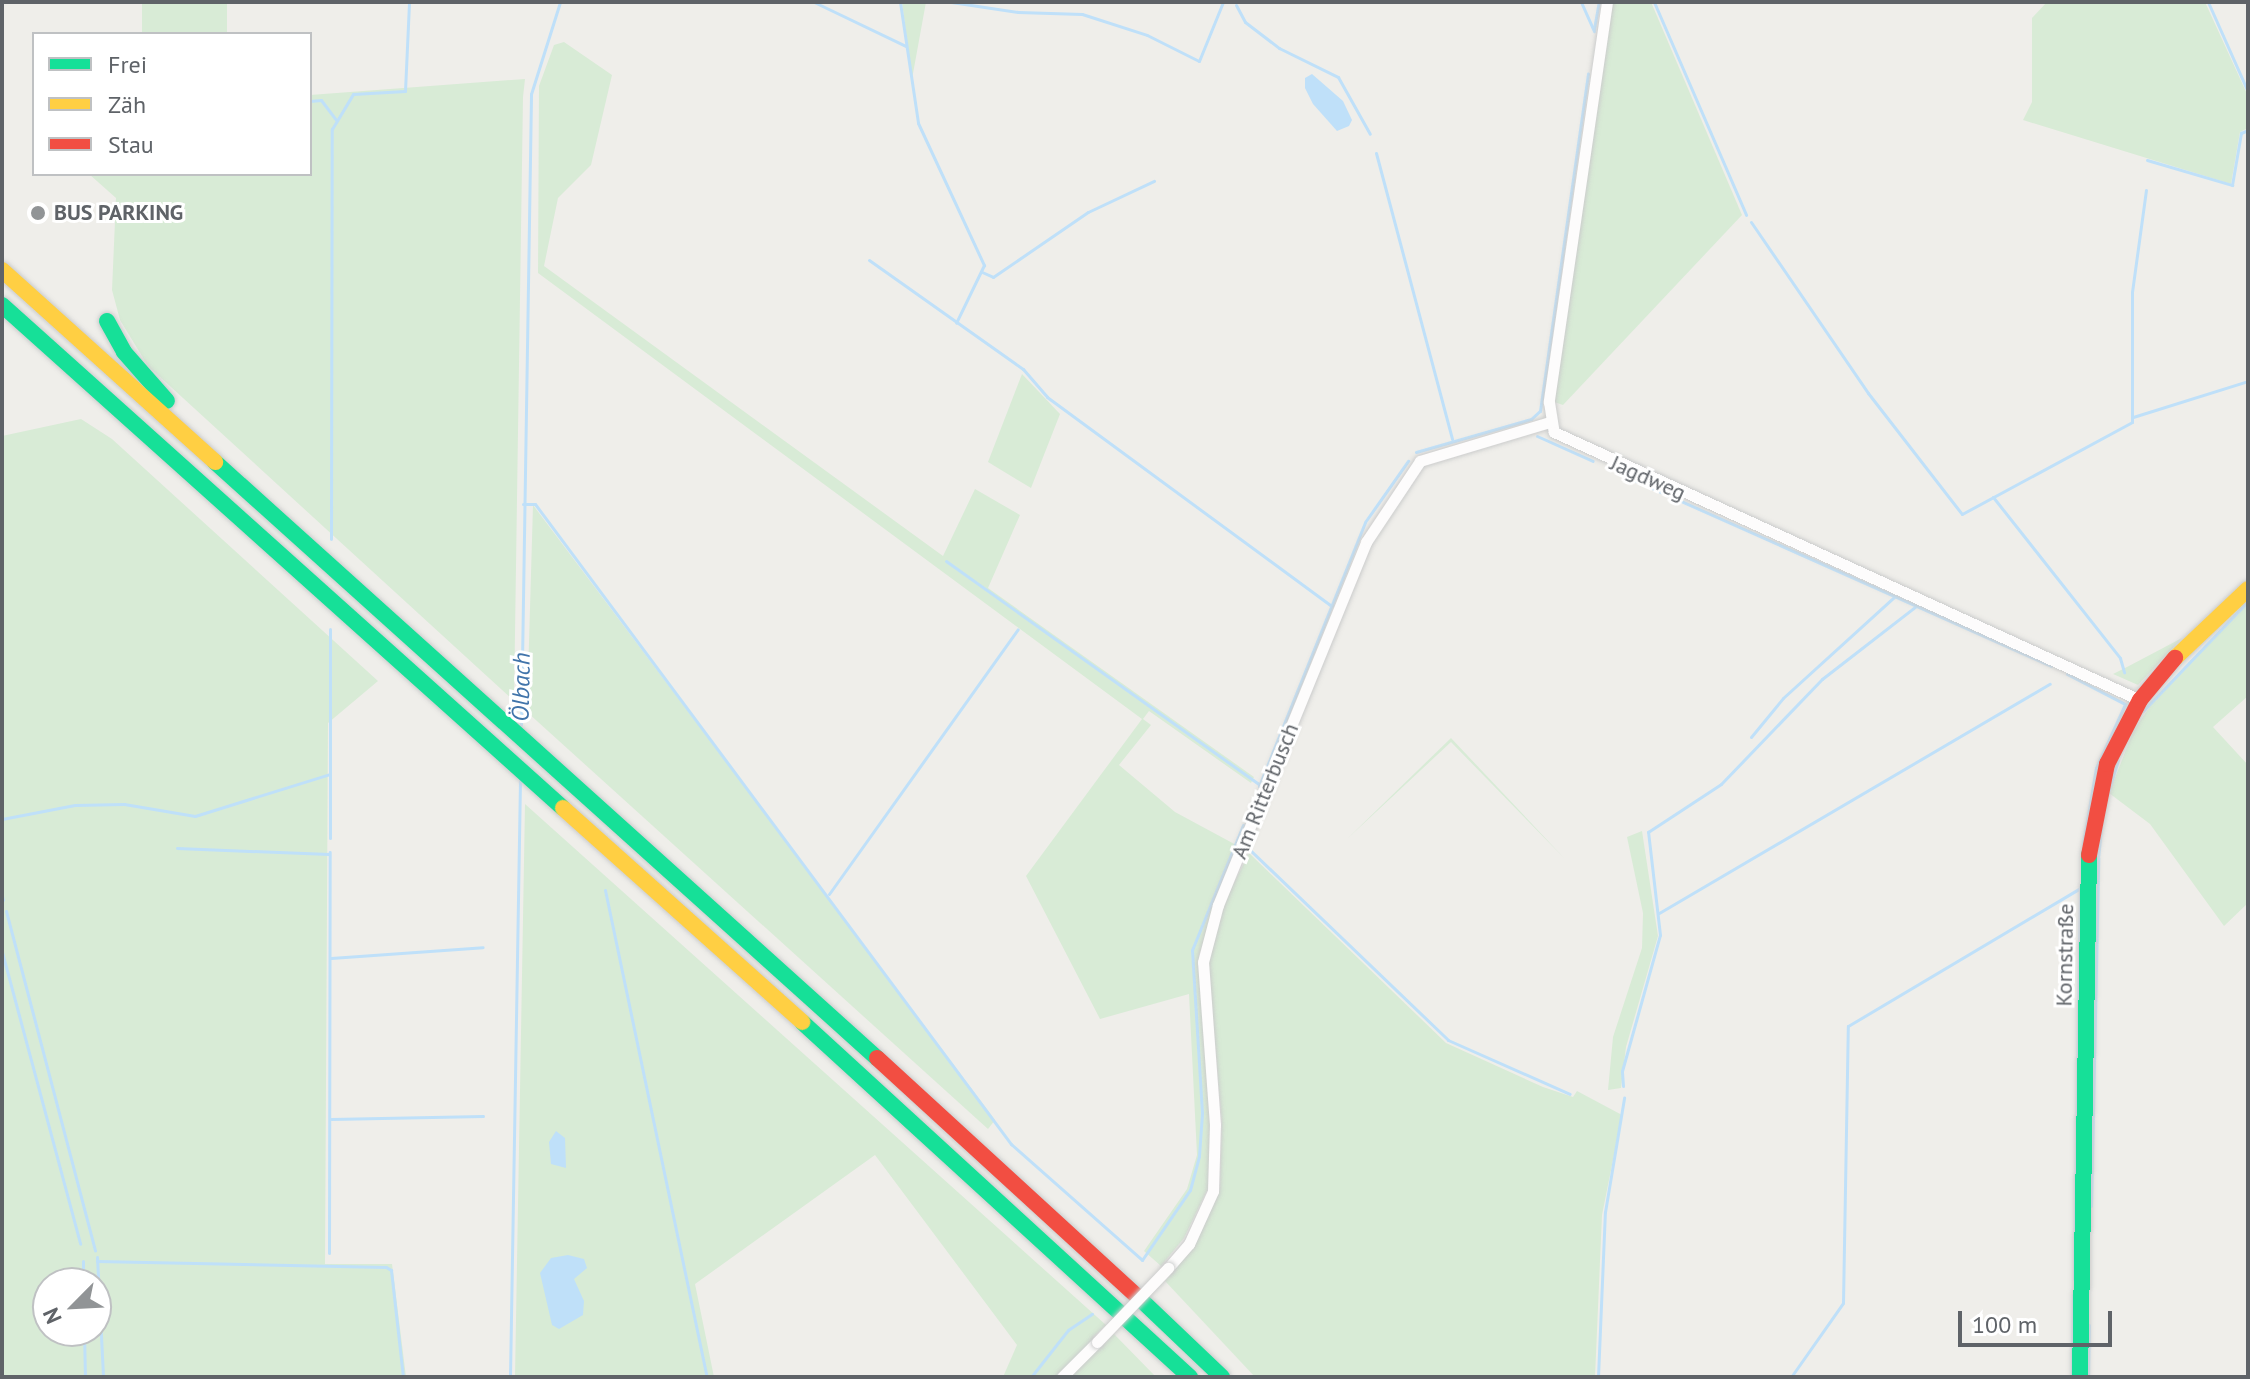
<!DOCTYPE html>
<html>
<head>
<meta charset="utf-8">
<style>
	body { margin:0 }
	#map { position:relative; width:2250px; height:1379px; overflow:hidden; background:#efeeea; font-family:"PT Sans",sans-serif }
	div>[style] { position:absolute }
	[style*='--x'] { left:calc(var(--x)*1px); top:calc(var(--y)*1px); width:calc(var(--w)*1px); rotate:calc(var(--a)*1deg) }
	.green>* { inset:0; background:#d8ebd6; transform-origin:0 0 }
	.water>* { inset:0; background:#bfe0f9 }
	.stream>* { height:3px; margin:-1.5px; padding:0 1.5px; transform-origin:1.5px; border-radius:1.5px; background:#bfe0f9 }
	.roads { filter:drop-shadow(0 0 2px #cbcccc) drop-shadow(0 0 2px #cbcccc) }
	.street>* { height:11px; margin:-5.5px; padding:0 5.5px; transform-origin:5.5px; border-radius:5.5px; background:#fdfcfc }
	.fast>* { height:16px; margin:-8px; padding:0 8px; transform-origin:8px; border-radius:8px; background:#16e098 }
	.slow>* { height:16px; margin:-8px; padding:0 8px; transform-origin:8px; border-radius:8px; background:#ffcf43 }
	.jam>* { height:16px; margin:-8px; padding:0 8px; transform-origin:8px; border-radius:8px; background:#f24e42 }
	.bridges { filter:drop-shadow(0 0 2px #cbcccc) drop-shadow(0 0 2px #cbcccc) }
	.street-bridge>* { height:11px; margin:-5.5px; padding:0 5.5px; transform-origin:5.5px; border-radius:5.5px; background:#fdfcfc }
	.dots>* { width:22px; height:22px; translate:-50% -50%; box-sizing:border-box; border:4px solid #fff; border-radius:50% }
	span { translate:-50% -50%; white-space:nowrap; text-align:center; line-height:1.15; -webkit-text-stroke:6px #fff; paint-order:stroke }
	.poi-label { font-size:22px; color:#5f6368; font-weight:700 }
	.left { translate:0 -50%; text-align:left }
	.street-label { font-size:22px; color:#5f6368 }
	.water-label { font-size:24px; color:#4174aa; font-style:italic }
	.frame { position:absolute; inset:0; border:4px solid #5f6368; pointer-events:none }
	.legend { position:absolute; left:32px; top:32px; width:280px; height:144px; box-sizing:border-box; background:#fff; border:2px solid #bfc1c3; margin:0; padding:10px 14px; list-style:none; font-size:24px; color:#5f6368 }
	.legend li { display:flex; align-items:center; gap:16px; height:40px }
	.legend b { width:40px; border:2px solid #bfc1c3 }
	.north { position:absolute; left:32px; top:1267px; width:80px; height:80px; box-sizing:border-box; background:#fff; border:2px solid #bfc1c3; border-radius:50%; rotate:246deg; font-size:22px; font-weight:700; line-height:32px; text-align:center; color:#5f6368 }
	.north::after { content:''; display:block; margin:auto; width:28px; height:36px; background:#919496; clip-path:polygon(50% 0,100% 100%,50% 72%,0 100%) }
	.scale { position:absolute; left:1958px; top:1311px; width:154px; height:36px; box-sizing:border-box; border:4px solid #5f6368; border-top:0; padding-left:10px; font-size:24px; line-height:28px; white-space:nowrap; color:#5f6368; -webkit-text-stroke:6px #fff; paint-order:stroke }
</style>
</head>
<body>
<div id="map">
	<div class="green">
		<i style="left:142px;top:2px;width:85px;height:32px"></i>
		<i style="clip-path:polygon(902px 2px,926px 2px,912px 79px)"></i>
		<i style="clip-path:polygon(1612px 2px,1651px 2px,1742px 215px,1563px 405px,1554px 402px)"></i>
		<i style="clip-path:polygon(2047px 2px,2205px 2px,2248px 96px,2248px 128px,2240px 132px,2231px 184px,2023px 120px,2032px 102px,2032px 18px)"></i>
		<i style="clip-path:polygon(564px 42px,612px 75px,591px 165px,558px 198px,544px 266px,943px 556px,975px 489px,1020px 515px,988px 588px,1254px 777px,1251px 783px,1149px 711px,1143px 719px,1151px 725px,1119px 765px,1175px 812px,1238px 846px,1199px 955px,1211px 1124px,1208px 1188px,1184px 1238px,1161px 1266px,1144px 1251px,1187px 1189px,1197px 1155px,1189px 994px,1100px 1019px,1026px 876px,1142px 719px,538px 273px,539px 86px,554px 45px)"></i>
		<i style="clip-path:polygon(525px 79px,523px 97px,514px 701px,148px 366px,120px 320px,112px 290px,116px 198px,89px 174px,310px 174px,310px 95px)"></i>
		<i style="clip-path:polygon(1022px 374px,1060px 414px,1031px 488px,988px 462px)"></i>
		<i style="clip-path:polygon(evenodd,81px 419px,112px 439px,378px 681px,328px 723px,325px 1264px,392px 1264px,406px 1377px,2px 1377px,2px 436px,81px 419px,48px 1283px,96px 1283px,96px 1331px,48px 1331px,48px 1283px)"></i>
		<i style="clip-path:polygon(533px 505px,995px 1120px,988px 1129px,527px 712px)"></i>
		<i style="clip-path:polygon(2248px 604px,2248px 696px,2213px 727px,2248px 765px,2248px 903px,2224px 926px,2150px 824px,2109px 793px,2133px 732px,2150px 706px)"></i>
		<i style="clip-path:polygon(2182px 638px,2138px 685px,2113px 674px,2127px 667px)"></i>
		<i style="clip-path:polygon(1451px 738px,1565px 859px,1451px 742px,1347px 839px)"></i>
		<i style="clip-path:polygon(525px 804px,1106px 1325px,1093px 1337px,1102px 1346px,1114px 1334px,1156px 1377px,1003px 1377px,1017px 1345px,875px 1155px,695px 1284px,714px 1377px,515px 1377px)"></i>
		<i style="clip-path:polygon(1642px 831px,1658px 936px,1626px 1047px,1621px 1088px,1608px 1090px,1613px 1037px,1642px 948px,1643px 913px,1627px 837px)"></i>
		<i style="clip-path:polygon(1249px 853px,1446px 1043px,1543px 1087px,1573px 1097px,1577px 1091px,1622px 1115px,1602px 1215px,1595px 1377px,1255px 1377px,1165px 1281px,1194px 1247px,1220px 1190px,1222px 1122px,1208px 963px,1223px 905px)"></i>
	</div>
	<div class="water">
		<i style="clip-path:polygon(1312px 74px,1343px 101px,1352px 120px,1349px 126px,1337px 131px,1313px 104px,1305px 88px,1305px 78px)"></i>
		<i style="clip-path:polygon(556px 1131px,565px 1138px,566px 1168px,551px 1164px,549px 1142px)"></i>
		<i style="clip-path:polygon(568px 1255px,584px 1259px,587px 1268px,574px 1279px,584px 1301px,583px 1315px,559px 1329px,552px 1325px,540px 1273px,551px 1258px)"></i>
	</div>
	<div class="stream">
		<i style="--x:814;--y:2;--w:102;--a:25.6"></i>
		<i style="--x:900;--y:2;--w:122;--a:81.5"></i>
		<i style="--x:918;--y:123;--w:157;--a:65.1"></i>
		<i style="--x:984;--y:265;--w:64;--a:115.8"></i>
		<i style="--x:951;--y:2;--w:68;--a:8.5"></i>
		<i style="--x:1018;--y:12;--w:64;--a:1.8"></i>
		<i style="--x:1082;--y:14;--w:68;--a:17.9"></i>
		<i style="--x:1147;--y:35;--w:58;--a:26.6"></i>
		<i style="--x:1199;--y:61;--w:64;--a:-67.9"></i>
		<i style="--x:1581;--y:2;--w:32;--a:66"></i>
		<i style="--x:1654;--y:2;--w:232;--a:66.6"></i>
		<i style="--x:2208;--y:2;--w:98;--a:66"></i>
		<i style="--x:1236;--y:5;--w:19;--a:62"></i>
		<i style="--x:1245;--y:22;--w:43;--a:37.4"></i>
		<i style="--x:1279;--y:48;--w:66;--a:26.2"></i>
		<i style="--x:1338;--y:77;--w:65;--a:60.7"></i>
		<i style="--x:1594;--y:29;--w:27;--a:-80"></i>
		<i style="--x:310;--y:101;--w:11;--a:-5"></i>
		<i style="--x:321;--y:100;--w:25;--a:53"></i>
		<i style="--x:1376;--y:153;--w:296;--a:75.1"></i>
		<i style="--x:2147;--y:160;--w:89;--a:16.4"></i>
		<i style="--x:2232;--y:185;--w:53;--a:-80.2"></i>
		<i style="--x:2241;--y:133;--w:8;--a:-23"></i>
		<i style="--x:1751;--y:222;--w:207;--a:55.6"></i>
		<i style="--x:1868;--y:393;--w:153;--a:52.2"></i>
		<i style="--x:1962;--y:514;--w:193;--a:-28.4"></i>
		<i style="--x:2132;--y:422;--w:130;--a:-90"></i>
		<i style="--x:2132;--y:292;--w:103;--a:-82.2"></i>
		<i style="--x:869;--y:260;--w:189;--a:35.3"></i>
		<i style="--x:1023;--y:369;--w:37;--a:49"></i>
		<i style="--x:1047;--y:397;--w:353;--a:36.3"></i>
		<i style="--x:982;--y:272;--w:12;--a:24"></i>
		<i style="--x:993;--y:277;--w:115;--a:-34.4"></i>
		<i style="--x:1088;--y:212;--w:73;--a:-25.2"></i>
		<i style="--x:2133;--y:417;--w:121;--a:-17.4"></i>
		<i style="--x:1537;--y:436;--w:61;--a:24.1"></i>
		<i style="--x:1416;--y:452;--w:120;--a:-16"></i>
		<i style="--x:1531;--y:419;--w:12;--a:-42"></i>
		<i style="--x:1540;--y:411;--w:341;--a:-81.9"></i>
		<i style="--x:1618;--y:473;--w:474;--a:24"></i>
		<i style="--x:1993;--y:497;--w:205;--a:51.7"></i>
		<i style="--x:2120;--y:658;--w:15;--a:74"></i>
		<i style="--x:523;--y:504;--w:12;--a:0"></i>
		<i style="--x:535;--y:504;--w:798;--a:53.36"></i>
		<i style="--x:1011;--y:1144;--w:175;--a:41.5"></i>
		<i style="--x:1142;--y:1260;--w:85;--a:-55.6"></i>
		<i style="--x:1190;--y:1190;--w:35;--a:-75"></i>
		<i style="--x:1199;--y:1156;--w:43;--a:-86"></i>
		<i style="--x:1202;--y:1113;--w:163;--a:-93.5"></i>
		<i style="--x:1192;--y:950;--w:135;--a:-67.8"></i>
		<i style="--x:331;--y:539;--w:410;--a:-89.9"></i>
		<i style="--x:332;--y:129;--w:41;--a:-59"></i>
		<i style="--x:353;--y:94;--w:52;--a:-3.3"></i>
		<i style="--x:405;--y:91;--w:89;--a:-87.4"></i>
		<i style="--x:946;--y:561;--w:384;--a:35.5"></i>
		<i style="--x:2067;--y:674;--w:65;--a:27.3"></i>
		<i style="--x:2125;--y:704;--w:70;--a:114.4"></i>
		<i style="--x:2096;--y:768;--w:77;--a:99.7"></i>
		<i style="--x:2143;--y:711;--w:152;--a:-46.3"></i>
		<i style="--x:521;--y:725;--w:631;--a:-89.09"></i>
		<i style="--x:531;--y:94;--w:96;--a:-72.5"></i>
		<i style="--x:1751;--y:737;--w:50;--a:-50.6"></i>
		<i style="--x:1783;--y:698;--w:150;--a:-42.3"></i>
		<i style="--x:1259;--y:786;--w:284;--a:-68.1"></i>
		<i style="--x:1365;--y:522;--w:75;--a:-54.8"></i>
		<i style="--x:2;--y:819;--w:74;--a:-10.9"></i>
		<i style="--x:75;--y:805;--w:49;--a:-1.2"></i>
		<i style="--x:124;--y:804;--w:72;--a:9.6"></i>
		<i style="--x:195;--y:816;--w:141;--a:-17.3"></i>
		<i style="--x:330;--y:838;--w:209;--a:-90"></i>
		<i style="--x:177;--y:848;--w:152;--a:2.3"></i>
		<i style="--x:1249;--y:849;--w:276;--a:43.8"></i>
		<i style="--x:1448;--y:1040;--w:133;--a:23.9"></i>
		<i style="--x:605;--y:890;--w:498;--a:78.2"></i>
		<i style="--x:829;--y:894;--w:325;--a:-54.5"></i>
		<i style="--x:2;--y:896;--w:4;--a:76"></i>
		<i style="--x:6;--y:911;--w:351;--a:75.3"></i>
		<i style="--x:1659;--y:913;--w:453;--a:-30.4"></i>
		<i style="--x:2;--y:952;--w:302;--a:75"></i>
		<i style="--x:331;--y:958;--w:152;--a:-4.1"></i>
		<i style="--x:1623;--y:1086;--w:15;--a:-94"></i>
		<i style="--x:1622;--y:1071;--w:141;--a:-74.4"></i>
		<i style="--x:1660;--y:935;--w:104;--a:-96.6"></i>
		<i style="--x:1648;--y:832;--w:87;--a:-33.3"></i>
		<i style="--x:1721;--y:784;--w:146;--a:-46.1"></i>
		<i style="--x:1822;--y:679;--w:119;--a:-37.8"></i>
		<i style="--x:331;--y:1119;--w:152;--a:-1.1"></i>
		<i style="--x:2091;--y:1206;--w:348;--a:-88.8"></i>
		<i style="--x:2098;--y:858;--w:50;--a:-84.3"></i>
		<i style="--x:2103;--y:808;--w:50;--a:-72.6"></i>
		<i style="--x:329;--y:1253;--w:401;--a:-89.9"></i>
		<i style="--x:97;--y:1257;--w:120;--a:87.1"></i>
		<i style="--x:83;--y:1261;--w:22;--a:90"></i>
		<i style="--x:97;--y:1261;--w:289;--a:1.2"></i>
		<i style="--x:386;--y:1267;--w:6;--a:31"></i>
		<i style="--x:391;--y:1270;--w:108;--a:83.6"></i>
		<i style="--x:2074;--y:1279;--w:392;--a:-89.1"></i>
		<i style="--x:84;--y:1331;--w:46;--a:88.8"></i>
		<i style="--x:510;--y:1377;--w:596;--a:-89.04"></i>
		<i style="--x:1031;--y:1377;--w:60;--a:-51.8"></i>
		<i style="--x:1068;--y:1330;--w:29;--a:-34"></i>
		<i style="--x:1598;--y:1377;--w:165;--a:-87.6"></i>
		<i style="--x:1605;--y:1212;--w:116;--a:-80.5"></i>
		<i style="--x:1791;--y:1377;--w:90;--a:-54.9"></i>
		<i style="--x:1843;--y:1303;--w:277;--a:-89"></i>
		<i style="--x:1848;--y:1026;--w:270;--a:-30.7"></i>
		<i style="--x:2072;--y:1377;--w:82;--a:-89.3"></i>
		<i style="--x:2088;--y:1377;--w:52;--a:-88.9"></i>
	</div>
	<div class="roads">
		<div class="street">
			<i style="--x:1607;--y:2;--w:404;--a:98.3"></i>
			<i style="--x:1549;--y:402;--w:30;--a:81"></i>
			<i style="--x:1554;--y:432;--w:644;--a:24.58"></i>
			<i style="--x:1168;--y:1268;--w:32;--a:-49"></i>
			<i style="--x:1189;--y:1244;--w:58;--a:-65.6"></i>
			<i style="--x:1213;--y:1191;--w:66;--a:-88.3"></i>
			<i style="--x:1215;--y:1125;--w:163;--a:-94.2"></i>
			<i style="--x:1203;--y:962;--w:59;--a:-75.3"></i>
			<i style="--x:1218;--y:905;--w:392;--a:-67.8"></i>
			<i style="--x:1366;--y:542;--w:97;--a:-56.3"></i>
			<i style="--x:1420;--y:461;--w:136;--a:-16.7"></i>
			<i style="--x:1062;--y:1377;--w:49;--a:-45"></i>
		</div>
		<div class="fast">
			<i style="--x:2;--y:305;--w:753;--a:41.88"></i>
			<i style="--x:107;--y:321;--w:35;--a:61"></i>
			<i style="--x:124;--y:352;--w:65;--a:48.7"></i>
			<i style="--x:215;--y:462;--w:891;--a:42"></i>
			<i style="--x:802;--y:1022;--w:526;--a:42.46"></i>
			<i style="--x:1138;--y:1297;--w:116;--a:43.6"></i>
			<i style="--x:2080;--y:1377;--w:522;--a:-89.01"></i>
		</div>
		<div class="slow">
			<i style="--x:2;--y:270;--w:287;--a:42"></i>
			<i style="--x:2175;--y:658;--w:100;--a:-43.4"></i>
			<i style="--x:563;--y:808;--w:321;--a:41.8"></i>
		</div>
		<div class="jam">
			<i style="--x:2089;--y:855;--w:93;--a:-78.8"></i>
			<i style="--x:2107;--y:764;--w:72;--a:-62.7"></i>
			<i style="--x:2140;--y:700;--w:55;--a:-50.2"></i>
			<i style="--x:877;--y:1058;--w:354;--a:42.5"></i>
		</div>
	</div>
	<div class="bridges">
		<div class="street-bridge">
			<i style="--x:1097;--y:1342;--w:103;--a:-46.2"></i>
		</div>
	</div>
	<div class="dots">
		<i style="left:38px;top:213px;background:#919496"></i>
	</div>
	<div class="poi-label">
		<span class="left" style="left:54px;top:213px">BUS PARKING</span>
	</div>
	<div class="street-label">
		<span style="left:1648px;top:478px;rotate:24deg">Jagdweg</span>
		<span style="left:1265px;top:791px;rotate:-68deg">Am Ritterbusch</span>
		<span style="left:2065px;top:955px;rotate:-89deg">Kornstraße</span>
	</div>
	<div class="water-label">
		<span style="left:521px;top:687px;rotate:-89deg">Ölbach</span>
	</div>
	<div class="frame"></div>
	<ul class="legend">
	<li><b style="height:10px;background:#16e098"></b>Frei</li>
	<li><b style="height:10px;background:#ffcf43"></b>Zäh</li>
	<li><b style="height:10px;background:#f24e42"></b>Stau</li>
	</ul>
	<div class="north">N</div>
	<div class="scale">100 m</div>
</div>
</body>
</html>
